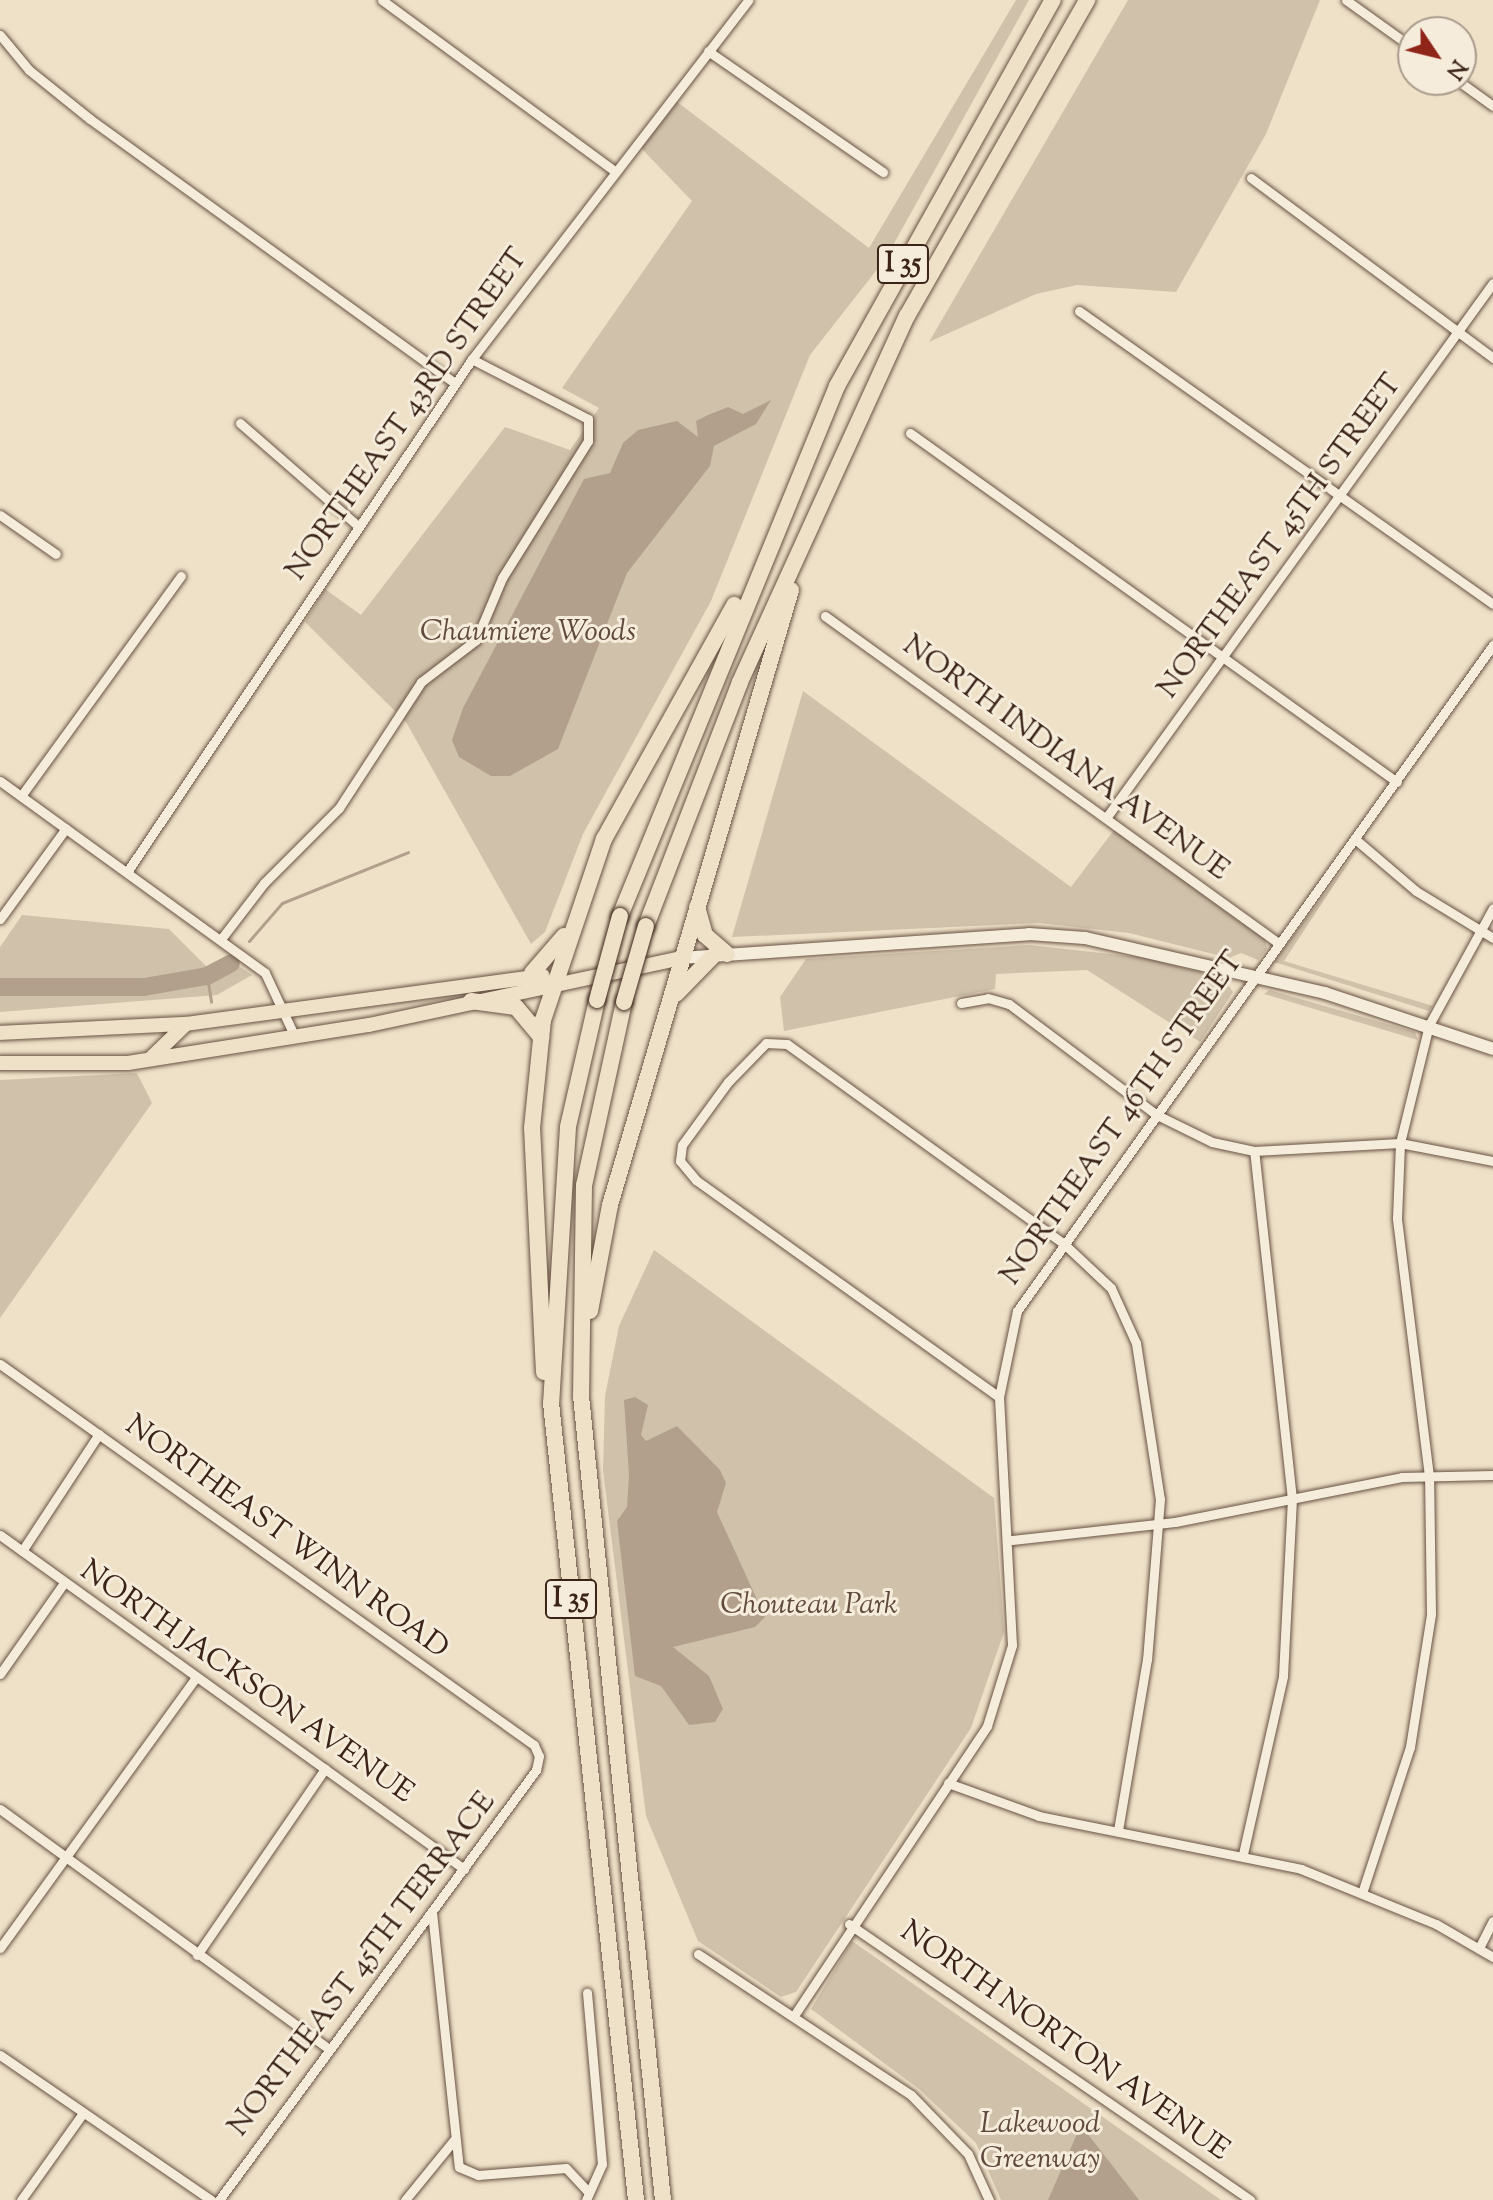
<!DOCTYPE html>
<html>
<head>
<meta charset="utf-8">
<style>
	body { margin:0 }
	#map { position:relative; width:1493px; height:2200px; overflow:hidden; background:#efe1c8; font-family:"Sorts Mill Goudy",serif }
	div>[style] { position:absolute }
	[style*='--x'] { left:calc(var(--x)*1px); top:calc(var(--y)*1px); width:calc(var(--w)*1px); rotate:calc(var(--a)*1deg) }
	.green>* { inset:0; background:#d0c1aa }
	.water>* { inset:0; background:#b2a08c }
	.stream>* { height:3px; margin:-1.5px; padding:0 1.5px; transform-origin:1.5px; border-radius:1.5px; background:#b2a08c }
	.river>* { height:18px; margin:-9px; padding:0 9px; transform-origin:9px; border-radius:9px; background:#b2a08c }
	.roads { filter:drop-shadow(0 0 2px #685243) drop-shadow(0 0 2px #685243) }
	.street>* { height:9px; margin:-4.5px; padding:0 4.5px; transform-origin:4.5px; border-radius:4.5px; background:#f5ecdb }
	.secondary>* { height:12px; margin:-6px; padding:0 6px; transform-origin:6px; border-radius:6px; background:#f5ecdb }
	.primary>* { height:14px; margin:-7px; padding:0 7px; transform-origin:7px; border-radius:7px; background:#efe1c8 }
	.highway>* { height:16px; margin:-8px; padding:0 8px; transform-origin:8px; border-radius:8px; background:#efe1c8 }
	.bridges { filter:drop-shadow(0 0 2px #3b2317) drop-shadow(0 0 2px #3b2317) }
	.highway-bridge>* { height:16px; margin:-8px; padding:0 8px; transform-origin:8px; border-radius:8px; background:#efe1c8 }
	span { translate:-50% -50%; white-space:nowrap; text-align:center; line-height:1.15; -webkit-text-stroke:6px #f5ecdb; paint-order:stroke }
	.shield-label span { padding:2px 6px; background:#f5ecdb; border:2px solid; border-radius:6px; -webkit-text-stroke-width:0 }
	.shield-label { font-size:28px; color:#3b2317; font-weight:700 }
	.street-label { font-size:30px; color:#3b2317 }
	.park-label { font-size:30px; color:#604a3c; font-style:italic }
	.north { position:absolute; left:1397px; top:16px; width:80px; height:80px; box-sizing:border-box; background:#f5ecdb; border:2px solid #ab9c8d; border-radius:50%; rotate:125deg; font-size:22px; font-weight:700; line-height:32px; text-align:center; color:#3b2317 }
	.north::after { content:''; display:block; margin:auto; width:28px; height:36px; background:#8f2418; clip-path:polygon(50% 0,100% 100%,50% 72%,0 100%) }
</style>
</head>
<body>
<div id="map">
	<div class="green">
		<i style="clip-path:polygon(1016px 0,1029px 0,886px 258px,810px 355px,711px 601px,583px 834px,545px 932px,531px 944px,406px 722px,305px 622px,325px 589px,361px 615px,505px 427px,570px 450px,599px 408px,562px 388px,692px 201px,641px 148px,676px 101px,869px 248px)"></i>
		<i style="clip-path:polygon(1128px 0,1320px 0,1266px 134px,1176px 292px,1077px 285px,1036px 294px,929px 342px)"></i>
		<i style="clip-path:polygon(803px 691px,1071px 887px,1114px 830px,1265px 938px,1267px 949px,1258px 960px,1241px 953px,1229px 958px,1129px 933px,1039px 923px,732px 937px)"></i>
		<i style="clip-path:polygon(1357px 850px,1284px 961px,1433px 1006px,1429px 1011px,1274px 962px)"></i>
		<i style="clip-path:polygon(22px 915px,169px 929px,208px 968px,227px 958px,252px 975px,217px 995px,0 1012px,0 947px)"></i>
		<i style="clip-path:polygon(1029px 945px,1146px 958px,1223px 978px,1233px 992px,1200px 1042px,1087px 970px,996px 974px,995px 989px,784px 1031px,780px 997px,806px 959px)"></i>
		<i style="clip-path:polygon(1269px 990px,1415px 1032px,1418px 1040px,1264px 994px)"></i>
		<i style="clip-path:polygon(137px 1073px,152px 1103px,0 1318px,0 1080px)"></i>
		<i style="clip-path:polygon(654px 1250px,994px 1498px,1004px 1632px,971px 1728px,796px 1992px,781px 1997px,698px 1941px,646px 1816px,603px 1470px,605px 1396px,619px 1326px)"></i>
		<i style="clip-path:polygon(852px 1941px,1221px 2200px,1001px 2200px,976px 2143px,919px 2089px,811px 2009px)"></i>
	</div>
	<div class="water">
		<i style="clip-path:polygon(771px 400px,756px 424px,714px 446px,710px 466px,627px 573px,558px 749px,510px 776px,491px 776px,459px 757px,452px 740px,463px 708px,584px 479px,610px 473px,623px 443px,638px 430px,677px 421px,698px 437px,696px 421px,708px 415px,728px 407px,743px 414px)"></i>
		<i style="clip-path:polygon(635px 1397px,648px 1405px,641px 1435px,646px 1441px,677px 1426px,720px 1470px,726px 1483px,717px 1512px,765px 1617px,755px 1627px,673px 1647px,709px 1676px,723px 1709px,715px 1722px,689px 1725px,661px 1686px,635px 1676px,617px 1521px,627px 1507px,629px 1475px,624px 1400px)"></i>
		<i style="clip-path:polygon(1080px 2127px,1087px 2133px,1139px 2200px,1048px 2200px)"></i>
	</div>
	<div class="stream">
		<i style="--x:249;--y:941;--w:50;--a:-49"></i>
		<i style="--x:282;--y:903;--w:136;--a:-22"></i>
		<i style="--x:207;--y:976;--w:26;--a:81"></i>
	</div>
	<div class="river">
		<i style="--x:0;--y:987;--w:144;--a:0"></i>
		<i style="--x:144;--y:987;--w:64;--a:-9.9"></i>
		<i style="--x:207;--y:976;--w:27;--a:-28"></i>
	</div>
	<div class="roads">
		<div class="street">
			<i style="--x:382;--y:0;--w:289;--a:36.3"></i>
			<i style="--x:1346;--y:0;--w:82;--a:35.6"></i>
			<i style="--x:0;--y:35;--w:45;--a:50.4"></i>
			<i style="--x:29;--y:70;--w:78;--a:38.8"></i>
			<i style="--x:90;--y:119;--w:450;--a:35.9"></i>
			<i style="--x:708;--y:51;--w:213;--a:34.7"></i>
			<i style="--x:1457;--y:80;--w:44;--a:35.8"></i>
			<i style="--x:1251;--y:178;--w:302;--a:36.6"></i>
			<i style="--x:1079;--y:311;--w:507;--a:35.29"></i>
			<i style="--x:240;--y:423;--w:157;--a:41.1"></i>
			<i style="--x:910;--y:433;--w:599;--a:35.63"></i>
			<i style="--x:0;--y:515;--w:68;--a:34.9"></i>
			<i style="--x:825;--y:616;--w:557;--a:35.8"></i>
			<i style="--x:0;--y:781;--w:327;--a:35.9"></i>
			<i style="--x:265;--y:973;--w:71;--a:64.9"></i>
			<i style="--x:21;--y:796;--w:272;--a:-54"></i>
			<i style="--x:1106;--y:818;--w:660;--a:-54.12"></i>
			<i style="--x:1355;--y:839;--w:80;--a:40.4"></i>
			<i style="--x:1416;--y:891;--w:90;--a:31.4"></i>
			<i style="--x:127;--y:872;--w:618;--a:-56.08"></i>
			<i style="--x:472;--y:359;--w:453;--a:-52.4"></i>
			<i style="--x:0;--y:919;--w:112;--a:-54"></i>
			<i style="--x:221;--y:939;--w:71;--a:-52.5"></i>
			<i style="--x:264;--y:883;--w:106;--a:-45"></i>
			<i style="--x:339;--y:808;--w:150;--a:-56.9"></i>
			<i style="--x:421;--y:682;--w:69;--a:-37.4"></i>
			<i style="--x:476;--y:640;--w:67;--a:-67.2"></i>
			<i style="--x:502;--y:578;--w:162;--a:-57.9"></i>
			<i style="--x:588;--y:441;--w:22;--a:-90"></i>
			<i style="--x:588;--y:419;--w:131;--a:-152.7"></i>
			<i style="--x:961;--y:1003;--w:27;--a:-10"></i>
			<i style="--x:988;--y:998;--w:22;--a:16"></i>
			<i style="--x:1009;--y:1004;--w:185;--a:36.9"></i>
			<i style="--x:1157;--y:1115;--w:61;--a:26.1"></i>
			<i style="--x:1212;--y:1142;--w:43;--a:12.1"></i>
			<i style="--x:1254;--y:1151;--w:146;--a:-3.1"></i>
			<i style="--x:1400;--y:1143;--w:95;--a:11"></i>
			<i style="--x:0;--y:1364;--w:656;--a:35.51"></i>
			<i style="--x:534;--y:1745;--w:12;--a:66"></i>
			<i style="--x:539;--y:1756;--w:14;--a:102"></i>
			<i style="--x:536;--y:1770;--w:534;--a:126.4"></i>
			<i style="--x:999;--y:1397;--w:373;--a:-144.4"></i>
			<i style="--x:696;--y:1180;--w:25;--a:-130"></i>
			<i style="--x:680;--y:1161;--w:16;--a:-83"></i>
			<i style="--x:682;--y:1145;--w:78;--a:-53.9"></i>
			<i style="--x:728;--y:1082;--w:54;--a:-45.7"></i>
			<i style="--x:766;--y:1043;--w:21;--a:3"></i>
			<i style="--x:787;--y:1044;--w:339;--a:35.8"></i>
			<i style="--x:1062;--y:1242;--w:67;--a:43.2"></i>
			<i style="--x:1111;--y:1288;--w:60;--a:65.6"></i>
			<i style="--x:1136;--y:1343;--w:158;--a:81.3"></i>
			<i style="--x:1160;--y:1499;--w:161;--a:94.6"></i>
			<i style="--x:1147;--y:1659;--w:174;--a:99.6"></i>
			<i style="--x:0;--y:1535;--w:572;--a:35.75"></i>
			<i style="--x:1012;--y:1540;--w:164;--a:-6.3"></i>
			<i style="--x:1175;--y:1522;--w:231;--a:-11.2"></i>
			<i style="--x:1402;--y:1477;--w:91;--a:-1.3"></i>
			<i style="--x:22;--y:1551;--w:140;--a:-56.7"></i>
			<i style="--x:0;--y:1674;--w:111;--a:-54.9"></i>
			<i style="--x:948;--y:1783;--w:97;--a:19.9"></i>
			<i style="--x:1039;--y:1816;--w:267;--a:11.4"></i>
			<i style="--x:1301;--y:1869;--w:146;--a:22.2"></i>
			<i style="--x:1436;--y:1924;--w:66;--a:30.1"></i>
			<i style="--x:0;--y:1809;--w:407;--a:36.1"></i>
			<i style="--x:1243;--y:1854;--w:182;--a:-77.3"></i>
			<i style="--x:1283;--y:1676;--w:177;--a:-87.1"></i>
			<i style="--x:1292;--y:1499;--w:350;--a:-96.2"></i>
			<i style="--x:1362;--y:1893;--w:154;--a:-71.8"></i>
			<i style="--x:1410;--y:1747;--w:135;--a:-81"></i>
			<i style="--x:1431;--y:1614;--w:138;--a:-90.8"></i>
			<i style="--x:1429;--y:1476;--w:260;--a:-97.1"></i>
			<i style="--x:1397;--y:1218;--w:75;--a:-87.7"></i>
			<i style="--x:1400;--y:1143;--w:122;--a:-76.2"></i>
			<i style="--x:1429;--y:1025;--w:133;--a:-61.3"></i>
			<i style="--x:432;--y:1912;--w:256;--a:84"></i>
			<i style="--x:459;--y:2167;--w:21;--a:23"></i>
			<i style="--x:478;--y:2175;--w:88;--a:-4.5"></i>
			<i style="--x:566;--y:2168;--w:33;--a:47"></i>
			<i style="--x:849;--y:1924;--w:487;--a:34.5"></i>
			<i style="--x:0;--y:1948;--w:334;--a:-54.1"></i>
			<i style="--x:1479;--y:1948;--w:30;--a:-63"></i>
			<i style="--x:698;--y:1954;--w:255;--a:33.5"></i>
			<i style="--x:911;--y:2095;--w:82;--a:46"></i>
			<i style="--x:968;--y:2154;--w:51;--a:65.5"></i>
			<i style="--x:197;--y:1955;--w:226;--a:-55.5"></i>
			<i style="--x:795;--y:2014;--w:346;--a:-56.3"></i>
			<i style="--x:987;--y:1726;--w:85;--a:-72.8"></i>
			<i style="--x:1012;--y:1645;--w:248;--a:-93"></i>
			<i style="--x:999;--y:1397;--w:88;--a:-78.2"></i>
			<i style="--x:1017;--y:1311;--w:819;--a:-54.45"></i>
			<i style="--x:0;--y:2055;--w:256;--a:34.5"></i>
			<i style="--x:21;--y:2200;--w:107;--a:-54.5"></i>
			<i style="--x:405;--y:2200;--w:77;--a:-50.8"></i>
			<i style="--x:586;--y:2200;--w:39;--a:-66"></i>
			<i style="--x:602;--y:2164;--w:172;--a:-95"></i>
		</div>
		<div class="secondary">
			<i style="--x:681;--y:958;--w:349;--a:-3.9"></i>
			<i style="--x:1029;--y:934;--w:56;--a:4.1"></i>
			<i style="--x:1085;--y:938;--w:246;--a:12.9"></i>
			<i style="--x:1325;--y:993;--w:177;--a:18.4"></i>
		</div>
		<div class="primary">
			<i style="--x:0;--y:1033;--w:186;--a:-2.8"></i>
			<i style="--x:186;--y:1024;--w:360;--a:-7.7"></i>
			<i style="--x:151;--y:1058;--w:47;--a:-44.1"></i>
			<i style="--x:0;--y:1063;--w:128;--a:0"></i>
			<i style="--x:128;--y:1063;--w:244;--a:-9"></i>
			<i style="--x:369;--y:1025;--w:319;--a:-12.1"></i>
		</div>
		<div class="highway">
			<i style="--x:697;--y:907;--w:29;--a:74"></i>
			<i style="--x:705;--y:935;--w:29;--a:41"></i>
			<i style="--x:620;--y:916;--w:573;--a:-67.73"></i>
			<i style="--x:837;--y:386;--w:442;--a:-60.8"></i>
			<i style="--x:646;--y:926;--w:261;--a:-68.9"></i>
			<i style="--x:740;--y:682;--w:402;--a:-65.5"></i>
			<i style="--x:907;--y:316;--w:364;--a:-60.3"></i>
			<i style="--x:532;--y:973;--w:49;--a:-49.1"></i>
			<i style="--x:676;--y:994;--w:53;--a:-45.8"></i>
			<i style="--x:597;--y:1000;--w:130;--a:102.9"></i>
			<i style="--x:568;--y:1127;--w:277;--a:93.5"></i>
			<i style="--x:551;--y:1403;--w:802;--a:83.91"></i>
			<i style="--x:471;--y:1001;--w:45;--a:7.6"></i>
			<i style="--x:516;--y:1007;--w:39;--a:50"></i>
			<i style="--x:624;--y:1002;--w:187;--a:102.3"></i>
			<i style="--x:584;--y:1185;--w:211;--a:90.8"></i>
			<i style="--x:581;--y:1396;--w:808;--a:84.18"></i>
			<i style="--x:590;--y:1311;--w:108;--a:-79.3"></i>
			<i style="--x:610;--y:1205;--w:641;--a:-73.6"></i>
			<i style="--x:544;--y:1372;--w:244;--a:-92.8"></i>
			<i style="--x:532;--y:1128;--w:109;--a:-84.2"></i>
			<i style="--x:543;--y:1020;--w:191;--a:-71.4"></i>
			<i style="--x:604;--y:839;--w:268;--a:-60.9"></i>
		</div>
	</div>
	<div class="bridges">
		<div class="highway-bridge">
			<i style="--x:597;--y:1000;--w:87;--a:-74.7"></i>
			<i style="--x:624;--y:1002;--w:79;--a:-73.9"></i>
		</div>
	</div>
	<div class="shield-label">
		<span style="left:903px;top:264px">I 35</span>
		<span style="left:571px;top:1599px">I 35</span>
	</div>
	<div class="street-label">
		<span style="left:408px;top:415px;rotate:-55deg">NORTHEAST 43RD STREET</span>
		<span style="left:1281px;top:537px;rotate:-54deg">NORTHEAST 45TH STREET</span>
		<span style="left:1065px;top:759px;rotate:36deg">NORTH INDIANA AVENUE</span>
		<span style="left:1123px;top:1119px;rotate:-55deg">NORTHEAST 46TH STREET</span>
		<span style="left:286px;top:1538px;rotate:36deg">NORTHEAST WINN ROAD</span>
		<span style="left:246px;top:1683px;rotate:35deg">NORTH JACKSON AVENUE</span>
		<span style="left:363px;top:1965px;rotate:-53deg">NORTHEAST 45TH TERRACE</span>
		<span style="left:1064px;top:2042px;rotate:35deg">NORTH NORTON AVENUE</span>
	</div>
	<div class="park-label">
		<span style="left:528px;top:633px">Chaumiere Woods</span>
		<span style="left:809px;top:1606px">Chouteau Park</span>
		<span style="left:1040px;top:2142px">Lakewood<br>Greenway</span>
	</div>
	<div class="north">N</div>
</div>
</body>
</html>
